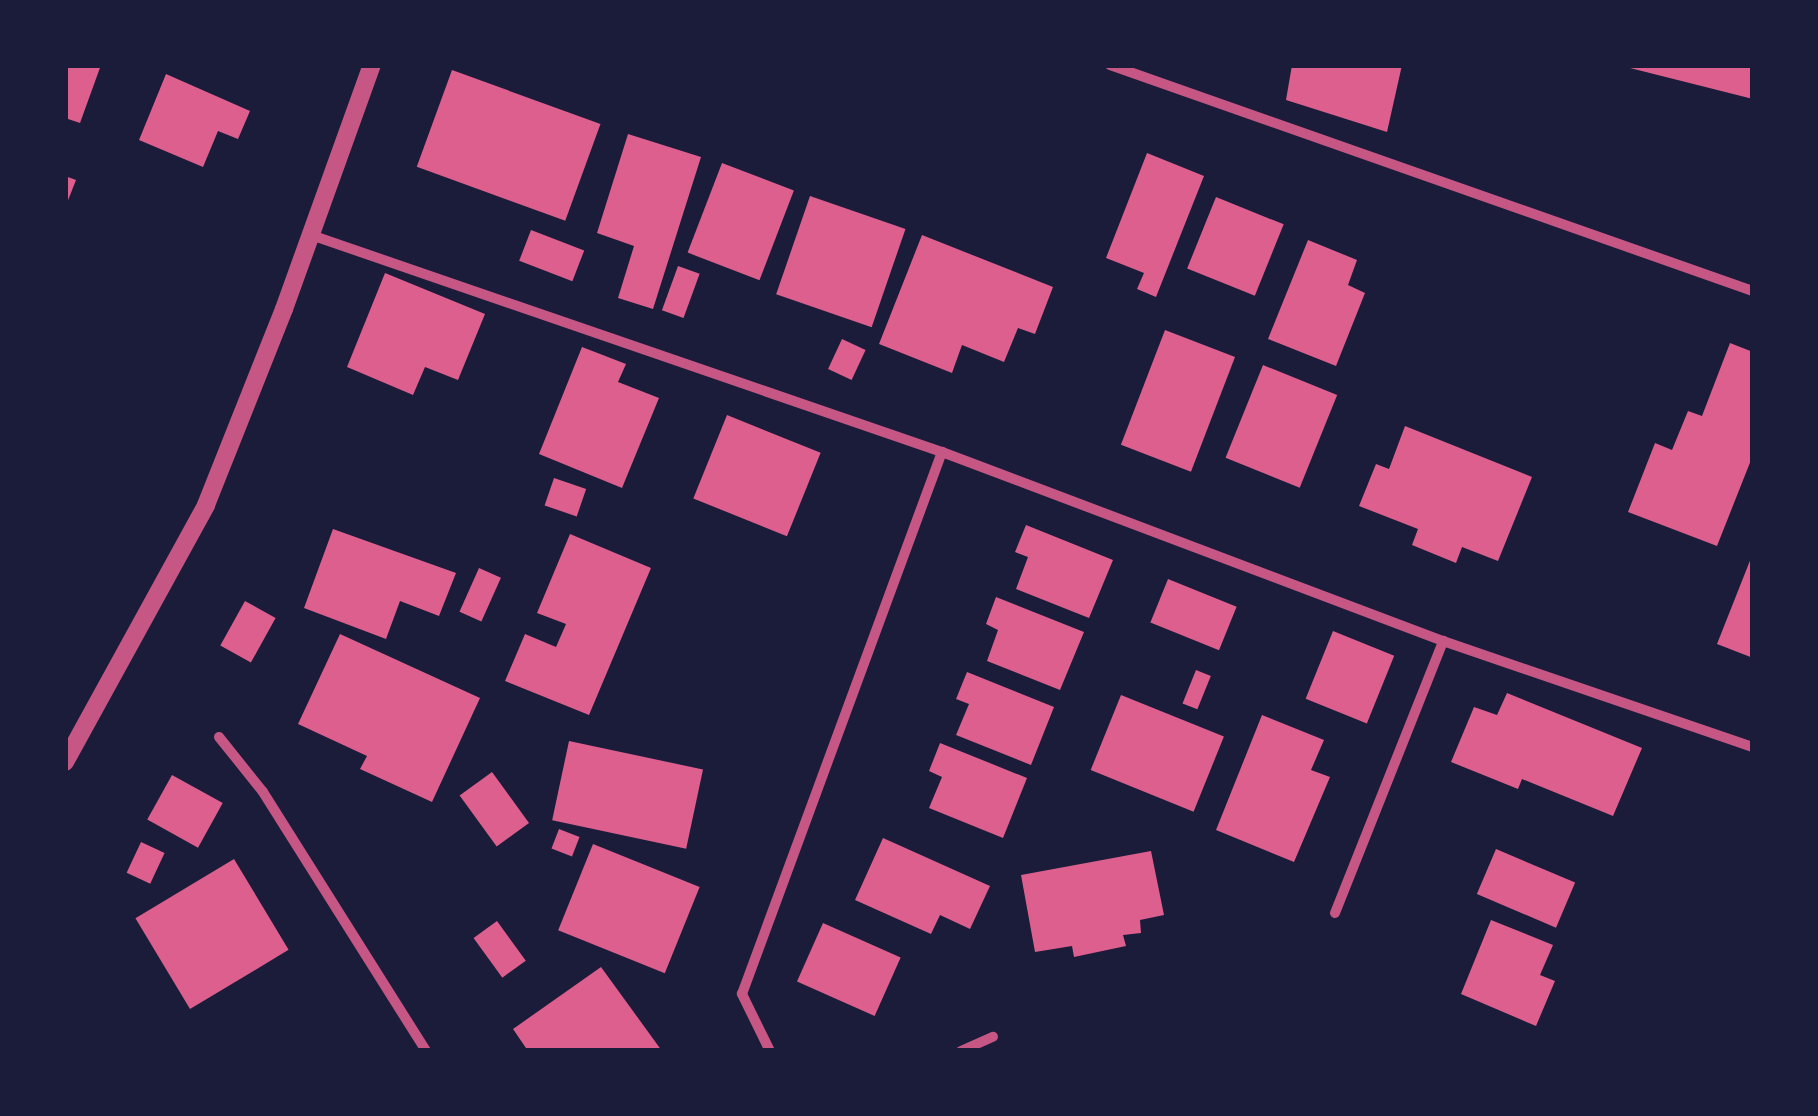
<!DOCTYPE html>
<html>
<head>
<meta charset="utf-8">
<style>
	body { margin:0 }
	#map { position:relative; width:1818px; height:1116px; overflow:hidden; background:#1b1b3a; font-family:"Libre Baskerville",serif }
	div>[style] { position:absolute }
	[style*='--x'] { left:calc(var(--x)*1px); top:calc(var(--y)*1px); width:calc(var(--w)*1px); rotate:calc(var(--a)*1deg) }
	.building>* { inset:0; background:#dd5f8e; transform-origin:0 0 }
	.minor>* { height:10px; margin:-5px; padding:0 5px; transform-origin:5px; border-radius:5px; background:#c65784 }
	.tertiary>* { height:18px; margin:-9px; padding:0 9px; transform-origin:9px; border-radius:9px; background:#c65784 }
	span { translate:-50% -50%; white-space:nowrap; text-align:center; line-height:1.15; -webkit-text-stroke:10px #1b1b3a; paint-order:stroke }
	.frame { position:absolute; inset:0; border:68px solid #1b1b3a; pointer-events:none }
</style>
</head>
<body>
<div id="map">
	<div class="building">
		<i style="clip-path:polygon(65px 65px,101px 65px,80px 123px,65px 118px)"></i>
		<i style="clip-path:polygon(1292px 65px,1402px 65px,1387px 132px,1286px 100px)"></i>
		<i style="clip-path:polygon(1622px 65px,1753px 65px,1753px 99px,1622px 66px)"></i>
		<i style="left:452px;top:70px;width:158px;height:103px;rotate:20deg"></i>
		<i style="clip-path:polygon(166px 74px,250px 111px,238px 139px,218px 131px,203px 167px,139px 140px)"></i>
		<i style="clip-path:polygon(628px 134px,701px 157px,653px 309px,618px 298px,634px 246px,597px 233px)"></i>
		<i style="clip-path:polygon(1147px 153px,1204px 176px,1156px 297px,1137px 289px,1144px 273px,1106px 258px)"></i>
		<i style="left:722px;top:163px;width:77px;height:96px;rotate:21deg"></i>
		<i style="clip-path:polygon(65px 176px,76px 180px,65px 208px)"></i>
		<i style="left:810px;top:196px;width:101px;height:104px;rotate:19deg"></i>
		<i style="left:1216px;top:197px;width:73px;height:77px;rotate:22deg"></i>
		<i style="left:531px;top:230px;width:57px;height:33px;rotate:21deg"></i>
		<i style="clip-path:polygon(922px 235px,1053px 287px,1035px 334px,1018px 328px,1004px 362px,962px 345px,952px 373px,879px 344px)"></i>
		<i style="clip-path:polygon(1308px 240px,1357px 260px,1348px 285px,1365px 293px,1336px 366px,1268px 339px)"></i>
		<i style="left:678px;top:266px;width:23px;height:47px;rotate:20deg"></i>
		<i style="clip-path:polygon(385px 273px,485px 314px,458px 380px,425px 367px,413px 395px,347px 367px)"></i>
		<i style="left:1165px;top:330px;width:75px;height:123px;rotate:21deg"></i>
		<i style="left:842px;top:339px;width:26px;height:33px;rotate:25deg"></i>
		<i style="clip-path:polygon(1730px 343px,1753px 352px,1753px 455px,1717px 546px,1628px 512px,1655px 443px,1672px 450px,1688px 411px,1702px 416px)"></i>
		<i style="clip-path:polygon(582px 347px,626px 364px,618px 382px,659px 398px,622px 488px,539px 454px)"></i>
		<i style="left:1263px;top:365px;width:80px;height:100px;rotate:22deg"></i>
		<i style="left:727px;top:415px;width:101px;height:90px;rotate:22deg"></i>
		<i style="clip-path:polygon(1405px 426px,1532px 477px,1498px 561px,1462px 547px,1456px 563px,1412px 545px,1418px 529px,1359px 506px,1376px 464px,1389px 469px)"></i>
		<i style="left:554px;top:478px;width:34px;height:29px;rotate:19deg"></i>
		<i style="clip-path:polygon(1026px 525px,1113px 560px,1089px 618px,1016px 589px,1028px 557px,1015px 552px)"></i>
		<i style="clip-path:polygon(333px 529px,456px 573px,439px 616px,400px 601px,386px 639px,304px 608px)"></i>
		<i style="clip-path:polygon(570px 534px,651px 568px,589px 715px,505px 681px,525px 634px,556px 647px,566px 624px,537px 613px)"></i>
		<i style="clip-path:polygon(1753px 553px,1753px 658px,1717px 644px)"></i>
		<i style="left:479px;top:568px;width:24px;height:48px;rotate:24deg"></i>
		<i style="left:1168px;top:579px;width:74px;height:47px;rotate:22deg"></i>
		<i style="clip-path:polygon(996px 597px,1084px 632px,1060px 690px,987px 661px,998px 630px,986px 624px)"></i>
		<i style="left:245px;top:601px;width:35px;height:51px;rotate:29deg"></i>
		<i style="left:1333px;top:631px;width:66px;height:73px;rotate:22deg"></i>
		<i style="clip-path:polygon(340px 634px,480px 698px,432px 802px,360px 769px,367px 756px,298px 724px)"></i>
		<i style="left:1196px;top:670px;width:16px;height:36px;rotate:22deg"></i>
		<i style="clip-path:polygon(967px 672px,1054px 707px,1031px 765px,956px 735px,969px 704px,956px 699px)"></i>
		<i style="clip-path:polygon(1507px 693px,1642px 748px,1613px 816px,1522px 779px,1518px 789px,1451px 762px,1474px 707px,1497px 715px)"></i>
		<i style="left:1121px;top:695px;width:111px;height:81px;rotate:22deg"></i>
		<i style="clip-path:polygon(1262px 715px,1324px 740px,1311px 770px,1330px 777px,1294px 862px,1216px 830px)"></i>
		<i style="left:569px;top:741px;width:137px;height:81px;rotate:12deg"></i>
		<i style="clip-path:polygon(940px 743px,1027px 778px,1003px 838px,929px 808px,942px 777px,929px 771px)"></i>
		<i style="left:492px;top:772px;width:63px;height:40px;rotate:54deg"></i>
		<i style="left:172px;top:775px;width:58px;height:51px;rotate:29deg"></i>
		<i style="left:559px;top:829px;width:22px;height:21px;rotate:21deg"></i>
		<i style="clip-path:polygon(883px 838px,990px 886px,970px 929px,940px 915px,931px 934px,855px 900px)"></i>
		<i style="left:141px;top:842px;width:26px;height:34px;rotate:25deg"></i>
		<i style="left:593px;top:844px;width:115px;height:93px;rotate:22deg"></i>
		<i style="left:1496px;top:849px;width:86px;height:49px;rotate:23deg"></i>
		<i style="clip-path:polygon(1151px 851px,1164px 915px,1140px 920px,1141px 933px,1123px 935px,1126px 946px,1074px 957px,1072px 946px,1035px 952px,1021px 875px)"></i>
		<i style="left:234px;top:859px;width:106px;height:115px;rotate:59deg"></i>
		<i style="clip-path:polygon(1491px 920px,1553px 945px,1540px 975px,1555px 981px,1536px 1026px,1461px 994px)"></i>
		<i style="left:497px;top:921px;width:49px;height:29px;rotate:54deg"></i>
		<i style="left:823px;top:923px;width:85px;height:64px;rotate:24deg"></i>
		<i style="clip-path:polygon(601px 967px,662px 1051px,528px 1051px,513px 1029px)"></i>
	</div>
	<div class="minor">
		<i style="--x:1110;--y:65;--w:682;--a:19.37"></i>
		<i style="--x:311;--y:235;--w:667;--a:18.98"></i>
		<i style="--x:942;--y:452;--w:535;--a:20.67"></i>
		<i style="--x:1443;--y:641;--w:328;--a:18.9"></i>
		<i style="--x:219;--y:737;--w:70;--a:51.3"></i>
		<i style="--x:263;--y:792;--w:306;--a:57.8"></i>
		<i style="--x:1335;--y:913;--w:293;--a:-68.3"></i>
		<i style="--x:770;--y:1051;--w:64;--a:-116.2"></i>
		<i style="--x:742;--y:994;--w:578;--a:-69.75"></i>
		<i style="--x:961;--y:1051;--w:35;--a:-24"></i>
	</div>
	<div class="tertiary">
		<i style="--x:65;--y:762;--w:293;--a:-61.2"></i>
		<i style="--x:206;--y:505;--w:211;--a:-68.3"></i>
		<i style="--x:284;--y:309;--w:259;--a:-70.2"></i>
	</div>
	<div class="frame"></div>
</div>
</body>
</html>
